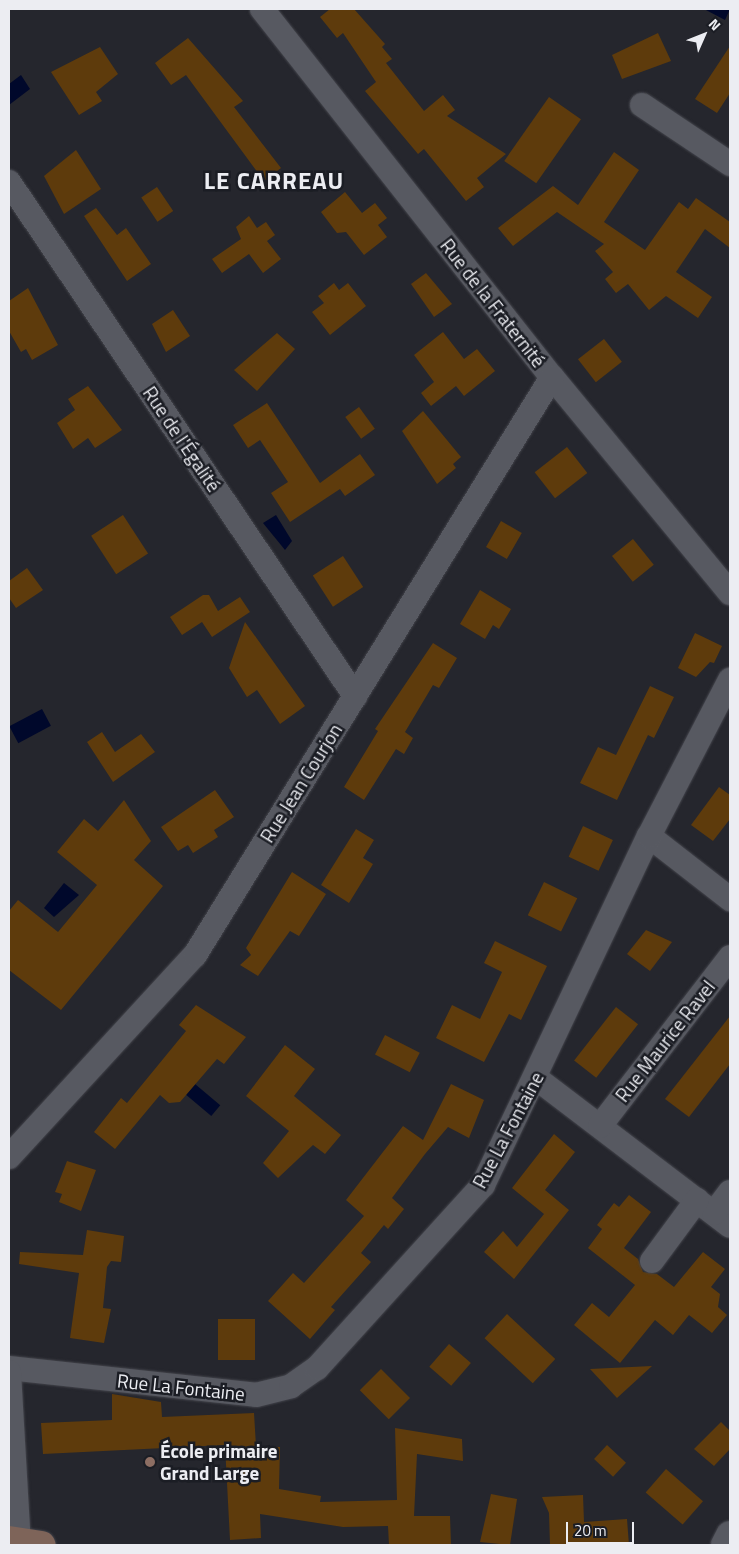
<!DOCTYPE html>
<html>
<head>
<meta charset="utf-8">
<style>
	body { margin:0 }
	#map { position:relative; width:739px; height:1554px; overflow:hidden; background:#25262d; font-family:"Titillium Web",sans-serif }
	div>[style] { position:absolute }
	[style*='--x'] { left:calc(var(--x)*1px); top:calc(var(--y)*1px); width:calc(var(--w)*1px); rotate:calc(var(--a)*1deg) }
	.water>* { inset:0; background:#00082b; transform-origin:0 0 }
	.building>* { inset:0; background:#5e3b0c; transform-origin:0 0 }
	.roads { filter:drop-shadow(0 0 1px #43444b) drop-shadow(0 0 1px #43444b) }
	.minor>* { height:24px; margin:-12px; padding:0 12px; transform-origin:12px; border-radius:12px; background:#575961 }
	.tertiary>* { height:28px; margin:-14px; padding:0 14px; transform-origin:14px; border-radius:14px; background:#575961 }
	.secondary>* { height:28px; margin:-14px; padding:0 14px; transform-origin:14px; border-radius:14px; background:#7e6459 }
	.dots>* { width:14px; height:14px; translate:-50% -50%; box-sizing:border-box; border:2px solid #1b1d24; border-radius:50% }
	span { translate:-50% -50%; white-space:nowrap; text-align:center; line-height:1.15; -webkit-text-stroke:5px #1b1d24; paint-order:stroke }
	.street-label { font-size:19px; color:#ecedf2 }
	.poi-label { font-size:19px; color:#ecedf2; font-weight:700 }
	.left { translate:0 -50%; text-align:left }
	.district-label { font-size:24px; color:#ecedf2; font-weight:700; letter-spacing:1px }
	.frame { position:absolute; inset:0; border:10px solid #ecedf2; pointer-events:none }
	.north { position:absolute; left:679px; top:10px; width:50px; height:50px; -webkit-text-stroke:4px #1b1d24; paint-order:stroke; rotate:46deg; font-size:14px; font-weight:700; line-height:20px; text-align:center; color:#ecedf2 }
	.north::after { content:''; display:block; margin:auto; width:18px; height:22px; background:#ecedf2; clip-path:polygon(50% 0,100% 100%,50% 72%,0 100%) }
	.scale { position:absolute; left:566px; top:1522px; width:68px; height:22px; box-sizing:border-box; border:2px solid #ecedf2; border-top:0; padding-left:6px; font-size:15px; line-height:18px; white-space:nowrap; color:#ecedf2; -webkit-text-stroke:4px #1b1d24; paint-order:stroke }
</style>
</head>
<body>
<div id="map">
	<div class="water">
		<i style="clip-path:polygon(704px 9px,730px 9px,725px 20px)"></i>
		<i style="clip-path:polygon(21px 75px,30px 89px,9px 105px,9px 84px)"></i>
		<i style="clip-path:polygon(276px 515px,292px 541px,285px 550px,263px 523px)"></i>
		<i style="left:42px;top:709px;width:19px;height:37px;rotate:62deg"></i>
		<i style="clip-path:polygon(64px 883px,79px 895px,54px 917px,44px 908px)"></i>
		<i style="left:195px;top:1084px;width:33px;height:14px;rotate:40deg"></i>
	</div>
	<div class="building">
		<i style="clip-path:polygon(330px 9px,354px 9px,385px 44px,382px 47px,392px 59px,386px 63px,424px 111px,443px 95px,455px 110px,447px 116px,506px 154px,477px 178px,484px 187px,466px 201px,424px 149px,418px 154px,365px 91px,376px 82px,343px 33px,337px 38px,320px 17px)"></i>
		<i style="clip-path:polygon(658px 33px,671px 61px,622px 79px,612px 55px)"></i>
		<i style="clip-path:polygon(188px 38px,243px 101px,234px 107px,281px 168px,264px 181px,186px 75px,171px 85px,155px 63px)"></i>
		<i style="clip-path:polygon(730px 46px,730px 93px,717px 113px,695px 99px)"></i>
		<i style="clip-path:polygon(100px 47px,118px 74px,96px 92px,102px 101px,79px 115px,51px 72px)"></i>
		<i style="left:549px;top:97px;width:39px;height:78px;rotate:35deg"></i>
		<i style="clip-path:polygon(76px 150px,101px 189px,64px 214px,44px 176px)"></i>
		<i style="clip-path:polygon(614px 152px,639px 170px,604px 222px,645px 250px,679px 202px,688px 209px,696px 198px,730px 222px,730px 248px,705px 229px,676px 272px,712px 297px,698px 318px,666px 296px,649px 310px,628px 284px,616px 293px,605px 279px,613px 272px,595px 251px,604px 244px,557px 212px,513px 246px,498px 228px,553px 186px,578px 205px)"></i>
		<i style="left:157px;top:187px;width:29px;height:19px;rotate:56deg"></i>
		<i style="clip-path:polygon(345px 192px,362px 213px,375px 203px,387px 218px,378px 225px,387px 237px,364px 255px,346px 232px,337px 233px,321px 212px)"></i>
		<i style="clip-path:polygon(96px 208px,117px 235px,126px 228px,151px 264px,127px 281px,84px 216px)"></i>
		<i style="clip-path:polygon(249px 216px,257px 228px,266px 222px,275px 235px,267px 241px,281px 259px,263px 273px,249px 254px,222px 273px,212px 259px,241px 239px,236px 227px)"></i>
		<i style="clip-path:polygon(426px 273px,452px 304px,434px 317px,411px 284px)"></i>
		<i style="clip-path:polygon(334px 283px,339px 290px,348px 283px,366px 306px,330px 335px,312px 312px,324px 303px,318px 296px)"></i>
		<i style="clip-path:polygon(28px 288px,58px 345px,32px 360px,26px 349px,21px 352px,9px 331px,9px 301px)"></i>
		<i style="clip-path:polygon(173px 310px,190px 336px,166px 352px,152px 324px)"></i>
		<i style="clip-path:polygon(443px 332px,464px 359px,477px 349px,495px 371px,464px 396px,456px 386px,431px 406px,421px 393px,434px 382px,414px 355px)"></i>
		<i style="clip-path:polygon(277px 333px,295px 349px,257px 391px,234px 370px)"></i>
		<i style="left:604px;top:339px;width:29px;height:33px;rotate:52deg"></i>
		<i style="clip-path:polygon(88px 386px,122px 430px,95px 448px,88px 438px,73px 449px,57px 423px,75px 410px,68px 399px)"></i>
		<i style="clip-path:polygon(267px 403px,320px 483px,360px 454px,375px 475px,345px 496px,340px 489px,290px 522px,271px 493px,288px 482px,260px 440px,248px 448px,233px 425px)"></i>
		<i style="left:359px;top:407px;width:27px;height:17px;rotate:54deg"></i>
		<i style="clip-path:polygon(423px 411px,461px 457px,453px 464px,456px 468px,437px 484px,402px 431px)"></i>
		<i style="left:567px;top:447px;width:33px;height:41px;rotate:52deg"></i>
		<i style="left:123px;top:515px;width:46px;height:38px;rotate:57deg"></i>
		<i style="left:501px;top:521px;width:24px;height:30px;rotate:30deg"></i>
		<i style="left:633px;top:539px;width:33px;height:27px;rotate:51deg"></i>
		<i style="left:343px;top:556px;width:37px;height:36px;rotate:57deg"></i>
		<i style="clip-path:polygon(27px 568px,43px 590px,16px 608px,9px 598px,9px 581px)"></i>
		<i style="clip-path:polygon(480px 590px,511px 609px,499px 629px,493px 625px,485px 639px,460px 624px)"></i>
		<i style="clip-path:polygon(203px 595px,209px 595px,218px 611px,240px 597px,250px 612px,212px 637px,202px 622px,182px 635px,170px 617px)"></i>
		<i style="clip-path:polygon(245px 622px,305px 706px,280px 724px,257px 690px,247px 697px,229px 668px)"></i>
		<i style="clip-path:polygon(695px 633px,722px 646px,714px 663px,710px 662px,696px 677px,678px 668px)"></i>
		<i style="clip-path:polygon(433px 643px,457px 658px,439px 688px,433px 685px,405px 732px,413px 738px,404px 754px,396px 749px,364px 800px,344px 787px,378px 731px,375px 729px)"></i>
		<i style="clip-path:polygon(650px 686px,674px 697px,654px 738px,648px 735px,617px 800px,580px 783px,598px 747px,616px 755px)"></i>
		<i style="clip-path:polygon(102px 732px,115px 752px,141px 734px,155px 752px,113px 782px,87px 742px)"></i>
		<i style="clip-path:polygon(719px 787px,730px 795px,730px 819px,713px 841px,691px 825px)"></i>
		<i style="clip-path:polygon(215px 790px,234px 817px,214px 830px,218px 837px,193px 853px,188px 845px,178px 851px,161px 827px)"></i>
		<i style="clip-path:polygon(124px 800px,151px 841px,134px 860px,163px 886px,61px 1010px,9px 970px,9px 911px,18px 900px,58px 932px,97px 885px,57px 852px,84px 819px,98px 831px)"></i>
		<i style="left:583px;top:826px;width:33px;height:34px;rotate:25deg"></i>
		<i style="clip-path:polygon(356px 829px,374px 840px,363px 858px,373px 864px,349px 903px,321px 885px)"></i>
		<i style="clip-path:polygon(292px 872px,326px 894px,299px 936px,290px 931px,258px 976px,240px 965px,251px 955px,246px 948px)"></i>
		<i style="left:544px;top:882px;width:37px;height:37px;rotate:26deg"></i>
		<i style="clip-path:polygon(646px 930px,672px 942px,650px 971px,627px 954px)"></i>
		<i style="clip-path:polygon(495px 941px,547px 966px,521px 1020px,509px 1014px,484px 1062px,436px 1038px,452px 1005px,480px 1019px,502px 972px,484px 963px)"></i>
		<i style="clip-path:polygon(196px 1005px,246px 1037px,224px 1064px,217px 1059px,180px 1102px,169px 1103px,160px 1095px,115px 1149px,94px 1132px,121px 1098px,127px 1103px,186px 1031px,179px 1025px)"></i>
		<i style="left:616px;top:1007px;width:28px;height:68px;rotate:38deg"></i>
		<i style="clip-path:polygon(730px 1016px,730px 1064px,689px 1117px,665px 1099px)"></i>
		<i style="left:385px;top:1035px;width:39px;height:22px;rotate:27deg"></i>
		<i style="clip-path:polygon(285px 1045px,315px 1069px,294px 1096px,341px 1135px,325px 1154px,313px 1145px,278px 1178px,263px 1163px,289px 1131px,246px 1096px)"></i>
		<i style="clip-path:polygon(451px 1084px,484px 1100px,469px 1138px,448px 1127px,425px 1154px,392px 1198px,404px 1209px,388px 1229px,384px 1225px,361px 1253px,371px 1262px,331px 1307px,335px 1310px,310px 1339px,268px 1301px,293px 1273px,304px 1283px,364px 1216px,346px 1200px,403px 1126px,423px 1140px)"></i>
		<i style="clip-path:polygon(554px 1134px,575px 1152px,545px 1190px,569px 1210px,514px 1279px,484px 1252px,503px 1231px,517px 1247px,544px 1214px,512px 1188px)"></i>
		<i style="clip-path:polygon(67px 1161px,96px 1170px,81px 1211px,59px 1202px,62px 1194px,55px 1192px)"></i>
		<i style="clip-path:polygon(629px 1195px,651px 1212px,624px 1248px,638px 1259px,643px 1272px,657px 1274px,674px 1287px,703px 1252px,725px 1269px,711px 1287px,720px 1294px,718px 1307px,727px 1315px,712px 1333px,689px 1315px,673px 1335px,655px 1320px,620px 1363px,574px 1325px,592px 1303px,609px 1317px,635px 1285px,588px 1248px,602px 1229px,597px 1225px,614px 1203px,619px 1207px)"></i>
		<i style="clip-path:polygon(87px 1230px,124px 1236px,121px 1262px,111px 1261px,107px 1267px,103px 1308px,111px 1309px,104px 1343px,70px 1338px,79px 1273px,19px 1264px,20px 1252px,83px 1255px)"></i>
		<i style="left:507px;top:1314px;width:66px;height:33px;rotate:43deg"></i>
		<i style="left:218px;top:1319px;width:37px;height:41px"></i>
		<i style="left:449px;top:1344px;width:29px;height:30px;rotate:41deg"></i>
		<i style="clip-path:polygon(652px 1366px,617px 1398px,590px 1369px)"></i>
		<i style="left:381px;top:1369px;width:41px;height:30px;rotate:45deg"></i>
		<i style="clip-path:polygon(112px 1394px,161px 1402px,162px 1417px,254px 1413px,256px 1446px,280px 1447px,279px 1489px,321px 1496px,320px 1502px,397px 1500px,395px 1428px,462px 1439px,463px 1461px,417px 1454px,414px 1516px,450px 1516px,451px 1545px,389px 1545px,388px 1526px,343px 1527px,260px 1514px,261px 1538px,230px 1540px,225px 1445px,43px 1454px,41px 1423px,112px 1420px)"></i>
		<i style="clip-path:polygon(721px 1422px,730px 1431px,730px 1449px,714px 1466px,694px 1449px)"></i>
		<i style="left:607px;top:1445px;width:26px;height:19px;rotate:43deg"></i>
		<i style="left:666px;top:1469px;width:49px;height:31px;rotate:41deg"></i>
		<i style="clip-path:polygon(491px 1494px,517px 1499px,510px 1545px,480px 1542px)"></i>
		<i style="clip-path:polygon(583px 1495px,584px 1522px,627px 1519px,629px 1545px,550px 1545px,549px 1513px,542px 1497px)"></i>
	</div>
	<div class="roads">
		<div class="minor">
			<i style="--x:262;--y:9;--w:469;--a:51.8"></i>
			<i style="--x:552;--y:377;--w:280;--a:50.5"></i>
			<i style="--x:642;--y:105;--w:106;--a:33.8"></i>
			<i style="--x:9;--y:182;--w:620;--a:56.05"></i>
			<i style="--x:649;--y:836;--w:103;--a:37.9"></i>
			<i style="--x:536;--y:1078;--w:244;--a:37.3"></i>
			<i style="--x:600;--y:1126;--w:213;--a:-52.4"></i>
			<i style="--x:9;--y:1157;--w:275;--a:-47.4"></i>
			<i style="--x:195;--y:955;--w:679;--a:-58.3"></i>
			<i style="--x:714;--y:1213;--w:26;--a:-53"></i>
			<i style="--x:652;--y:1261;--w:76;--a:-53.6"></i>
			<i style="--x:9;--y:1368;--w:248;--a:6.2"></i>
			<i style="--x:256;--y:1395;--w:36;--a:-14"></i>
			<i style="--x:291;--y:1386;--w:32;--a:-35"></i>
			<i style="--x:317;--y:1368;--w:247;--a:-47.8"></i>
			<i style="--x:483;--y:1185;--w:386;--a:-64.6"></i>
			<i style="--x:649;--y:836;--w:176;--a:-62.6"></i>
			<i style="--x:9;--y:1372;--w:173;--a:86.7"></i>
		</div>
		<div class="tertiary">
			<i style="--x:725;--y:1545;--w:11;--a:-63"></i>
		</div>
		<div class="secondary">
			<i style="--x:9;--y:1540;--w:33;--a:9"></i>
		</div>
	</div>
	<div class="dots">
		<i style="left:150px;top:1462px;background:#8d6e63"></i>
	</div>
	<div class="street-label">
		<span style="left:493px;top:303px;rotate:52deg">Rue de la Fraternité</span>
		<span style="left:182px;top:439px;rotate:56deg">Rue de l'Égalité</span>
		<span style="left:301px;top:783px;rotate:-58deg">Rue Jean Courjon</span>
		<span style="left:665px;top:1041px;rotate:-52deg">Rue Maurice Ravel</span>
		<span style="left:508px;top:1130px;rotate:-62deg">Rue La Fontaine</span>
		<span style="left:181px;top:1387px;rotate:6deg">Rue La Fontaine</span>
	</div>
	<div class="poi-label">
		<span class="left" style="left:160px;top:1462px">École primaire<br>Grand Large</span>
	</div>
	<div class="district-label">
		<span style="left:274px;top:181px">LE CARREAU</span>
	</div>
	<div class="frame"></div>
	<div class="north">N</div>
	<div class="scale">20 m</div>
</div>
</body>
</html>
